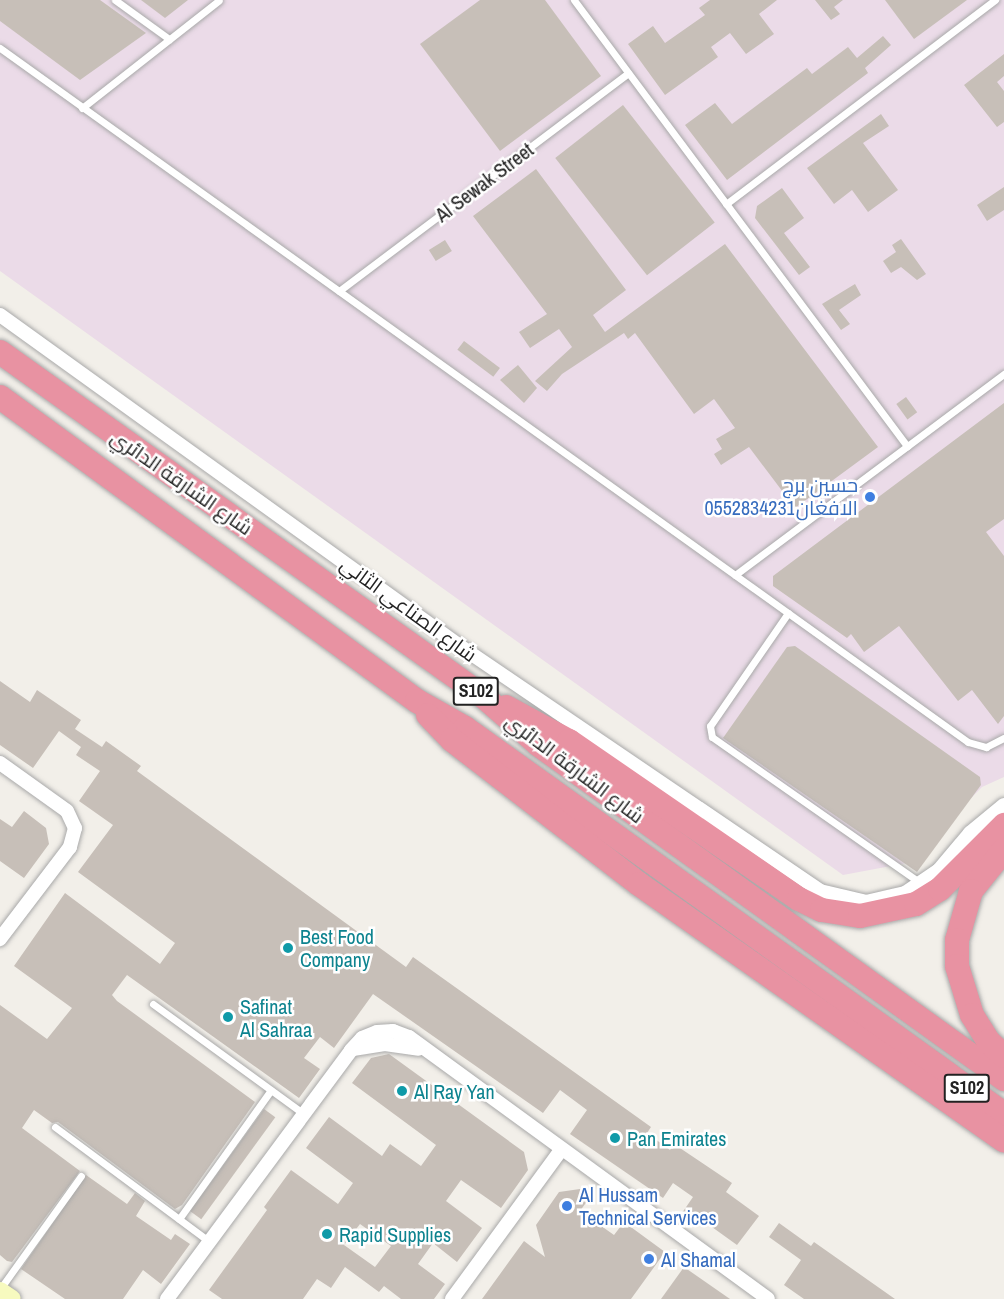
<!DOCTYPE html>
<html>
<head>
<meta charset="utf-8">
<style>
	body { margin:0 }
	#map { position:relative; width:1004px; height:1299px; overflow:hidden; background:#f2efe9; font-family:"Archivo Narrow",Cairo,sans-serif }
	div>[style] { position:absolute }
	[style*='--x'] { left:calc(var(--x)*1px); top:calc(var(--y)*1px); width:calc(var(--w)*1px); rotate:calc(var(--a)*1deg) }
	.industrial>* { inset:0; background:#ebdbe8 }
	.building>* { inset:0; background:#c7bfb8; transform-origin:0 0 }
	.roads { filter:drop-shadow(0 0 2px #a9a9a9) drop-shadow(0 0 2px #a9a9a9) }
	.lane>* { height:7px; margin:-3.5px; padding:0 3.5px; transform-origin:3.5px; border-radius:3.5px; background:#fff }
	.street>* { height:14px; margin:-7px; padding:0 7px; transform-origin:7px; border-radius:7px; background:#fff }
	.secondary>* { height:18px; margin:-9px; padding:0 9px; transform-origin:9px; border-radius:9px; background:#f7fabf }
	.highway>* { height:24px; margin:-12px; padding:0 12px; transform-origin:12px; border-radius:12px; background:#e892a2 }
	.dots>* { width:16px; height:16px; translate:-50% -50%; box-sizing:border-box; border:3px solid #fff; border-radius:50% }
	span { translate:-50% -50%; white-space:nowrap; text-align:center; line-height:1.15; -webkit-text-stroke:5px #fff; paint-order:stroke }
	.shield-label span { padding:2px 4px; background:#fff; border:2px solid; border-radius:4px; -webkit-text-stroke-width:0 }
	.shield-label { font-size:18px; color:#222; font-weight:700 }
	.street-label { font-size:20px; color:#222 }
	.shop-label { font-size:20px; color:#366cbe }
	.right { translate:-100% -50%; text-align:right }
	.left { translate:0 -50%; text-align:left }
	.culture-label { font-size:20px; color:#0d838f }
</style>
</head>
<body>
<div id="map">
	<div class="industrial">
		<i style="clip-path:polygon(0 0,1004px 0,1004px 777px,982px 787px,907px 863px,843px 875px,0 271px)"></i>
	</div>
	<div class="building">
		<i style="clip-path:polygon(0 0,100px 0,146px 33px,80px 80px,0 21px)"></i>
		<i style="clip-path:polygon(141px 0,188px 0,165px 18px)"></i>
		<i style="clip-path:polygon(480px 0,545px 0,601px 76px,500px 151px,420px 44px)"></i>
		<i style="clip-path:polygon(710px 0,777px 0,759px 14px,774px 34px,746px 54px,730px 33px,711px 47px,718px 57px,665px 95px,628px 44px,653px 26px,665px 43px,705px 15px,699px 8px)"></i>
		<i style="clip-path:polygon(815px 0,843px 0,834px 7px,840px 14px,831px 20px)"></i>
		<i style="clip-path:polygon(885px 0,967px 0,914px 39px)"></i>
		<i style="clip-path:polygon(883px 36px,891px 45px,865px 68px,868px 73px,727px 180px,685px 125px,715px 103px,732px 124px,807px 68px,812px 74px,848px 47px,857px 58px)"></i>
		<i style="clip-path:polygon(1004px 54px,1004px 76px,997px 82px,1004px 91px,1004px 122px,997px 127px,964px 85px)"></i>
		<i style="left:623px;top:105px;width:149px;height:86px;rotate:52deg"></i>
		<i style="clip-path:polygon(881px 114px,889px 126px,863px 143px,898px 190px,868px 212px,852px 190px,834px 204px,807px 168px)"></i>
		<i style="clip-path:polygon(536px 169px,626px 290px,593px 315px,605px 332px,725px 244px,878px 447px,795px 508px,749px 447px,721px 465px,714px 454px,722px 449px,716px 439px,735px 428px,714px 399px,694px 414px,635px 333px,628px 339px,624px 333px,562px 374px,547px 391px,535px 381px,572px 347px,559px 329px,530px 348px,519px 332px,547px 314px,473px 216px)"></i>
		<i style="clip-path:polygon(1004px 187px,1004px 210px,987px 221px,977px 205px)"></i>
		<i style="clip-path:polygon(782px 188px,804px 218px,784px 233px,810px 267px,799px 275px,755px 218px,757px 206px)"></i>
		<i style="clip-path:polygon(901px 239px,926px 274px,917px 280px,901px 267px,891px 273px,883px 261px,896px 252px,892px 245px)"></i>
		<i style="left:445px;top:240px;width:13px;height:19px;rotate:58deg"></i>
		<i style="clip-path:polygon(855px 284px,861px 295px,839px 310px,850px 324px,841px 330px,822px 304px)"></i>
		<i style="left:464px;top:341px;width:45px;height:11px;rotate:37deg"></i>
		<i style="clip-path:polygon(518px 365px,537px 388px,524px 403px,500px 380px)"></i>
		<i style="left:906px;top:397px;width:19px;height:12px;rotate:54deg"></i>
		<i style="clip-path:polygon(1004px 403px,1004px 519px,986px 532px,1004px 556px,1004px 716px,998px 724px,972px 690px,958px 701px,899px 626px,864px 652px,851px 634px,847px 638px,773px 586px,773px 576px)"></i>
		<i style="clip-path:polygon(795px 646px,980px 777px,981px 785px,917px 872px,723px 738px,787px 647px)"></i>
		<i style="clip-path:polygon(0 681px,30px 702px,37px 690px,81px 720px,75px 729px,102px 747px,106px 741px,141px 766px,137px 771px,406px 967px,413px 957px,651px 1127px,647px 1133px,670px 1150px,674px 1144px,732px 1183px,726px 1192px,759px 1216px,737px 1245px,705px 1222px,702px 1227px,682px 1213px,693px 1197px,673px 1183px,663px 1198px,570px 1134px,587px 1110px,560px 1090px,543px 1113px,373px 994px,334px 1048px,320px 1037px,304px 1058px,320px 1069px,299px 1098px,127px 975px,112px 995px,117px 1001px,255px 1102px,182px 1205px,175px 1209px,58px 1122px,52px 1123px,34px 1110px,22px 1128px,80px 1171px,12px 1262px,7px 1261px,0 1255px,0 1005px,47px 1039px,72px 1008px,14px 966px,65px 893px,160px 964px,175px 943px,78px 872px,113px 825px,79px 801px,100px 771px,76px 755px,81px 747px,59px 731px,33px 768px,0 745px)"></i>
		<i style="clip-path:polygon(24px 811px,46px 828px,49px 844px,24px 878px,0 861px,0 819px,12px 827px)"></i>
		<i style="clip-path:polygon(evenodd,389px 1054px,524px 1152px,528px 1170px,501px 1208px,461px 1180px,446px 1201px,482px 1228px,457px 1262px,433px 1243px,418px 1264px,445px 1284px,434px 1299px,401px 1299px,384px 1286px,379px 1292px,345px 1267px,331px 1288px,317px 1279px,303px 1299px,222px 1299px,209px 1290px,267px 1210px,264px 1207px,291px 1170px,338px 1204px,353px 1183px,306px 1148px,329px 1117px,382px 1156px,390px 1144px,421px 1166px,436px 1145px,352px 1083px,371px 1058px,389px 1054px,360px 1224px,391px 1246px,375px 1267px,344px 1245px,360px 1224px)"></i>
		<i style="left:264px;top:1109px;width:14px;height:126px;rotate:36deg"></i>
		<i style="clip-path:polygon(86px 1175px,127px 1204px,135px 1193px,145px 1201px,136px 1216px,171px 1240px,175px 1234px,190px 1244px,161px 1284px,143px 1270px,123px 1299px,65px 1299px,21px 1269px)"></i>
		<i style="clip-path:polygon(580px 1189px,590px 1197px,580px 1211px,614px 1235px,624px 1222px,665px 1252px,631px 1299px,482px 1299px,524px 1241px,545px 1257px,536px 1225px,559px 1192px)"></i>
		<i style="clip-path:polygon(779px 1223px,811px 1246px,814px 1242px,895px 1299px,804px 1299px,784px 1285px,801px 1260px,769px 1237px)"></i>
		<i style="clip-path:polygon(684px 1267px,730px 1299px,661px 1299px)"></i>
	</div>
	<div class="roads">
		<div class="lane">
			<i style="--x:115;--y:0;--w:67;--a:35.8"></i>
			<i style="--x:574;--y:0;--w:557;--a:53.25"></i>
			<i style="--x:0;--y:48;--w:1191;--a:35.64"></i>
			<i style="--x:968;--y:742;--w:19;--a:16"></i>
			<i style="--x:986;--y:747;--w:20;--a:-27"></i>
			<i style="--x:82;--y:108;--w:174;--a:-38.2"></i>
			<i style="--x:726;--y:204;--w:338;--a:-37.2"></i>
			<i style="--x:339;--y:291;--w:362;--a:-37"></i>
			<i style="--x:735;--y:575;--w:336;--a:-36.8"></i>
			<i style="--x:788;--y:613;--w:137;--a:124.6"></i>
			<i style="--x:710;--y:726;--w:11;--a:80"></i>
			<i style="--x:712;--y:737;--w:256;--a:35"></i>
			<i style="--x:153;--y:1004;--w:187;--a:36.1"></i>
			<i style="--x:55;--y:1127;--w:194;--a:36.6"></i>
			<i style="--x:179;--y:1219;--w:158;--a:-54.5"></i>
			<i style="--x:0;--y:1289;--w:139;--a:-54.4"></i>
		</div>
		<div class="street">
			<i style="--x:0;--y:315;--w:563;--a:35.75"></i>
			<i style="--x:457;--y:644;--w:439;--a:34.2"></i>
			<i style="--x:820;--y:891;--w:47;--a:13.4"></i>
			<i style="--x:866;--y:902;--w:40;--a:-13"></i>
			<i style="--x:905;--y:893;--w:40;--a:-34"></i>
			<i style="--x:938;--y:871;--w:50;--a:-49.9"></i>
			<i style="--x:970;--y:833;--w:44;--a:-39.5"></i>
			<i style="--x:0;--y:763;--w:82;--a:35.6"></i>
			<i style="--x:67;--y:811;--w:19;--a:65"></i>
			<i style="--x:75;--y:828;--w:20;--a:105"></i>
			<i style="--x:70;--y:847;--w:116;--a:127.3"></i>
			<i style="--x:353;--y:1049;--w:32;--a:-9"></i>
			<i style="--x:385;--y:1044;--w:34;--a:8"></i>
			<i style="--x:167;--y:1299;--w:310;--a:-53.5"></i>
			<i style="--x:351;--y:1050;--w:16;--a:-47"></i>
			<i style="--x:362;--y:1038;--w:16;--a:-22"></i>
			<i style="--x:377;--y:1032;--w:16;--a:-4"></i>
			<i style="--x:393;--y:1031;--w:17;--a:21"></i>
			<i style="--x:409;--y:1037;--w:444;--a:36.1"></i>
			<i style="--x:452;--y:1299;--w:185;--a:-53.8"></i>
		</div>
		<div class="secondary">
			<i style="--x:0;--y:1291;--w:14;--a:34"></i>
		</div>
		<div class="highway">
			<i style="--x:0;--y:352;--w:594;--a:35.48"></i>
			<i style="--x:484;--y:697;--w:73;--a:41.1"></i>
			<i style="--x:539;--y:745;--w:573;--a:35.69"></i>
			<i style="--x:0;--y:397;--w:516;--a:36.09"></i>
			<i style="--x:417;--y:701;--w:55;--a:29.4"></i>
			<i style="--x:465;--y:728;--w:663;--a:35.61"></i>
			<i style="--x:506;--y:707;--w:72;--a:28.4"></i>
			<i style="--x:569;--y:741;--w:279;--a:34.5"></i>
			<i style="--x:799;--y:899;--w:25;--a:26"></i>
			<i style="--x:822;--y:910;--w:38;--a:9"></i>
			<i style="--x:860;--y:916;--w:57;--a:-12.1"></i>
			<i style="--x:916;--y:904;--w:28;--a:-32"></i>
			<i style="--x:940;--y:889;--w:91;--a:-45"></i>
			<i style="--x:428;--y:715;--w:35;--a:46"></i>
			<i style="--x:452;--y:740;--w:236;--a:37.6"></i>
			<i style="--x:639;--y:884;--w:446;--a:35.1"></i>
			<i style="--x:1004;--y:850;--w:53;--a:128.8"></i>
			<i style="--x:971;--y:891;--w:51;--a:105.9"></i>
			<i style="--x:957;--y:940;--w:26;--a:90"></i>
			<i style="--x:957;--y:966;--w:51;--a:73"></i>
			<i style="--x:972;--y:1015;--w:31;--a:58"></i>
			<i style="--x:988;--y:1041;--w:22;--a:43"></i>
		</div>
	</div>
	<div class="dots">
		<i style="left:870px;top:497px;background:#3f7fe0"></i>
		<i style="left:288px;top:948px;background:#0f9aa8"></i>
		<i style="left:228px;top:1017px;background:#0f9aa8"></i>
		<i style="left:402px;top:1091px;background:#0f9aa8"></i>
		<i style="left:615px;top:1138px;background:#0f9aa8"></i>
		<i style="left:567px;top:1206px;background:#3f7fe0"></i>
		<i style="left:327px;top:1234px;background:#0f9aa8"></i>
		<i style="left:649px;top:1259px;background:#3f7fe0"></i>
	</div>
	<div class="shield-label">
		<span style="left:476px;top:691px">S102</span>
		<span style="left:967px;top:1088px">S102</span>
	</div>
	<div class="street-label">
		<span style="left:484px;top:182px;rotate:-37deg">Al Sewak Street</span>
		<span style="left:182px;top:482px;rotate:35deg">شارع الشارقة الدائري</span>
		<span style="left:409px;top:609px;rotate:36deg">شارع الصناعي الثاني</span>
		<span style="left:575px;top:768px;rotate:37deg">شارع الشارقة الدائري</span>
	</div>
	<div class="shop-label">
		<span class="right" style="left:858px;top:496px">حسين برج<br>الافغان0552834231</span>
		<span class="left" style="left:579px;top:1206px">Al Hussam<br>Technical Services</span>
		<span class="left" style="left:661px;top:1259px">Al Shamal</span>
	</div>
	<div class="culture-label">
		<span class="left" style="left:300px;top:948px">Best Food<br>Company</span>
		<span class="left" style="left:240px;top:1018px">Safinat<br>Al Sahraa</span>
		<span class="left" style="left:414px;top:1091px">Al Ray Yan</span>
		<span class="left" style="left:627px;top:1138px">Pan Emirates</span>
		<span class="left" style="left:339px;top:1234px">Rapid Supplies</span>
	</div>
</div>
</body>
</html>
